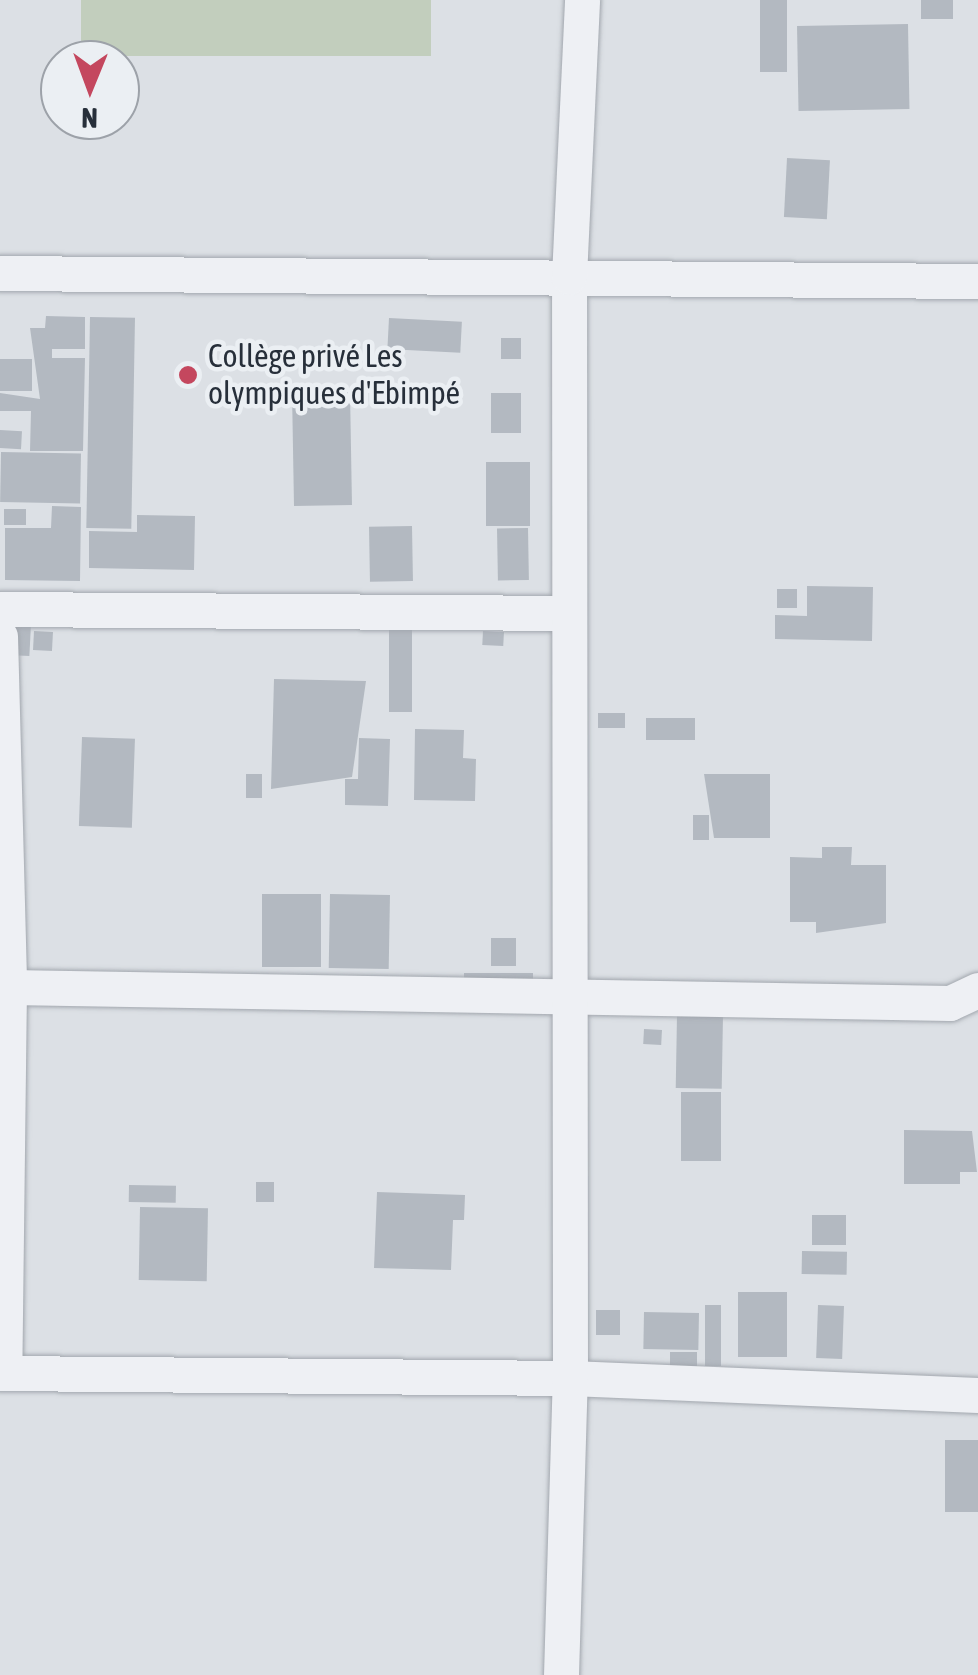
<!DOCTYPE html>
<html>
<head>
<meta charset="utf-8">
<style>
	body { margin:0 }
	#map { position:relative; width:978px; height:1675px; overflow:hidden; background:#dce0e5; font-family:"Asap Condensed",sans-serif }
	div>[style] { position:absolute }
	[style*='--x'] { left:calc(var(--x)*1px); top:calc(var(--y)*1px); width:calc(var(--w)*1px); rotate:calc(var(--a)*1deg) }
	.green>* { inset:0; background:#c2cebd; transform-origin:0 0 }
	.building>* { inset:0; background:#b3b9c1; transform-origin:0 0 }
	.roads { filter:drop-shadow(0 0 2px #a2a7ae) drop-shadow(0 0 2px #a2a7ae) }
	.minor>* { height:35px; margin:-17.5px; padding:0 17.5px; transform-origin:17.5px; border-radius:17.5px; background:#eef0f4 }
	.dots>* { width:28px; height:28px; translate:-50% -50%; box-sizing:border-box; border:5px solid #ebeff3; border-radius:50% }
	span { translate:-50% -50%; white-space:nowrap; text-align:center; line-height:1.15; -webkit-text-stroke:9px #ebeff3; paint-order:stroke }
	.poi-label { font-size:32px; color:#272f3a }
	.left { translate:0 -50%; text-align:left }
	.north { position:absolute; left:40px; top:40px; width:100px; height:100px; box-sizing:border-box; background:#ebeff3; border:2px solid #9da2a9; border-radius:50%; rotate:181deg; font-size:28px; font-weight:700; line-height:40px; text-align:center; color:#272f3a }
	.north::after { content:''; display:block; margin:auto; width:35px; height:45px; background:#c4475e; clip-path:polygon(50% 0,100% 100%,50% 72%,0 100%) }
</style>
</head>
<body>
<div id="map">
	<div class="green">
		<i style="left:81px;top:0;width:350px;height:56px"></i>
	</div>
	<div class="building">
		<i style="left:760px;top:0;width:27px;height:72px"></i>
		<i style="left:921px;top:0;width:32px;height:19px"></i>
		<i style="left:908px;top:24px;width:85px;height:111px;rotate:89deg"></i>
		<i style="left:787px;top:158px;width:43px;height:59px;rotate:3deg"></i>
		<i style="clip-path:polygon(46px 316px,85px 317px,85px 349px,52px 349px,52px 358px,85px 358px,83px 451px,30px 451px,31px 411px,0 411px,0 393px,40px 399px,30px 328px,45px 328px)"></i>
		<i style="left:90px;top:317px;width:45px;height:211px;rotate:1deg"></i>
		<i style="left:389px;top:318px;width:73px;height:31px;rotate:3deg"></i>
		<i style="left:501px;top:338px;width:20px;height:21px"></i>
		<i style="left:0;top:359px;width:32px;height:32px"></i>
		<i style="left:350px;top:391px;width:114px;height:58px;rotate:89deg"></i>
		<i style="left:491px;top:393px;width:30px;height:40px"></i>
		<i style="left:0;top:430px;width:22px;height:18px;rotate:3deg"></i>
		<i style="left:1px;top:452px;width:80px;height:50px;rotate:1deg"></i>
		<i style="left:486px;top:462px;width:44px;height:64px"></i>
		<i style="clip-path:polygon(52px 506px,81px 507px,80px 581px,5px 580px,5px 528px,51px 528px)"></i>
		<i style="left:4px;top:509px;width:22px;height:16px"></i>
		<i style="clip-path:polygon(137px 515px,195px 516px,194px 570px,89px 568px,89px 531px,137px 532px)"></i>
		<i style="left:412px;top:526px;width:55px;height:43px;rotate:89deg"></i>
		<i style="left:528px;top:528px;width:52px;height:31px;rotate:89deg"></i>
		<i style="clip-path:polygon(807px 586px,873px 587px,872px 641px,775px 639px,775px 615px,807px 616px)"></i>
		<i style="left:777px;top:589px;width:20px;height:19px"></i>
		<i style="left:10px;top:624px;width:21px;height:31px;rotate:3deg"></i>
		<i style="left:389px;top:629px;width:23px;height:83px"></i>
		<i style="left:34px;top:631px;width:19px;height:19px;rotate:3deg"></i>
		<i style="left:483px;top:631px;width:21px;height:14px;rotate:3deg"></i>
		<i style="clip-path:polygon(274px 679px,366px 681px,352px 777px,271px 789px)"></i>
		<i style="left:598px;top:713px;width:27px;height:15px"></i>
		<i style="left:646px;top:718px;width:49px;height:22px"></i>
		<i style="clip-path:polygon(415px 729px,464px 730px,463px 758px,476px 759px,475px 801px,414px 800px)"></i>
		<i style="left:82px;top:737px;width:53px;height:89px;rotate:2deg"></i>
		<i style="clip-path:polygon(359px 738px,390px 739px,388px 806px,345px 805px,345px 779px,358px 779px)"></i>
		<i style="left:246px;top:774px;width:16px;height:24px"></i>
		<i style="clip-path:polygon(704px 774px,770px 774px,770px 838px,714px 838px)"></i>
		<i style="left:693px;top:815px;width:16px;height:25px"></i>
		<i style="clip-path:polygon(822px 847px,852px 847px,851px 865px,886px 865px,886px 923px,816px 933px,816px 922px,790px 922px,790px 857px,822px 858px)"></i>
		<i style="left:321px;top:894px;width:73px;height:59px;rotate:90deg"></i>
		<i style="left:330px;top:894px;width:60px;height:74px;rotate:1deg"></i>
		<i style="left:491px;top:938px;width:25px;height:28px"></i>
		<i style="left:464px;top:973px;width:69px;height:20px"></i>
		<i style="left:677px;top:1015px;width:46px;height:73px;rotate:1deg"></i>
		<i style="left:644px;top:1029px;width:18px;height:15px;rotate:3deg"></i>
		<i style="left:681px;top:1092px;width:40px;height:69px"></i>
		<i style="clip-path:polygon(904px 1130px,972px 1131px,977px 1172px,960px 1172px,960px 1184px,904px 1184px)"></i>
		<i style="left:256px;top:1182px;width:18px;height:20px"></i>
		<i style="left:129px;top:1185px;width:47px;height:17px;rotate:1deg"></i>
		<i style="clip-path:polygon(377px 1192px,465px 1195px,464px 1220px,453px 1220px,451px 1270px,374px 1268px)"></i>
		<i style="left:140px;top:1207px;width:68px;height:73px;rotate:1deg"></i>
		<i style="left:812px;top:1215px;width:34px;height:30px"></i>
		<i style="left:802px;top:1251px;width:45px;height:23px;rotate:1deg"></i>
		<i style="left:738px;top:1292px;width:49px;height:65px"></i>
		<i style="left:721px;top:1305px;width:61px;height:16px;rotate:90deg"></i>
		<i style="left:818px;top:1305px;width:26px;height:53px;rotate:2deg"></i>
		<i style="left:596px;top:1310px;width:24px;height:25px"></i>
		<i style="left:644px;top:1312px;width:55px;height:37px;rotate:1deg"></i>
		<i style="left:670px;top:1352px;width:27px;height:16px"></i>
		<i style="left:945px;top:1440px;width:33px;height:72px"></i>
	</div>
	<div class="roads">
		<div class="minor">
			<i style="--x:0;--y:273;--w:978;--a:0.47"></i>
			<i style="--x:0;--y:609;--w:569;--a:0.4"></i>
			<i style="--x:0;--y:636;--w:351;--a:88.5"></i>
			<i style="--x:9;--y:987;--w:386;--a:90.7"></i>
			<i style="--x:9;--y:987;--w:941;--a:0.97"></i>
			<i style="--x:950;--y:1003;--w:31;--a:-25"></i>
			<i style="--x:0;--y:1373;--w:570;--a:0.5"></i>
			<i style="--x:570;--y:1378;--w:408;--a:2.4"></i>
			<i style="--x:561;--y:1675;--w:297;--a:-88.3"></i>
			<i style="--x:570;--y:1378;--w:1101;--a:-90.05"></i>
			<i style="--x:569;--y:277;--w:277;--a:-87.3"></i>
		</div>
	</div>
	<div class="dots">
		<i style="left:188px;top:375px;background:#c4475e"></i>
	</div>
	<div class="poi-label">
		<span class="left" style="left:208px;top:375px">Collège privé Les<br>olympiques d'Ebimpé</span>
	</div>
	<div class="north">N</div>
</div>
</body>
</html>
